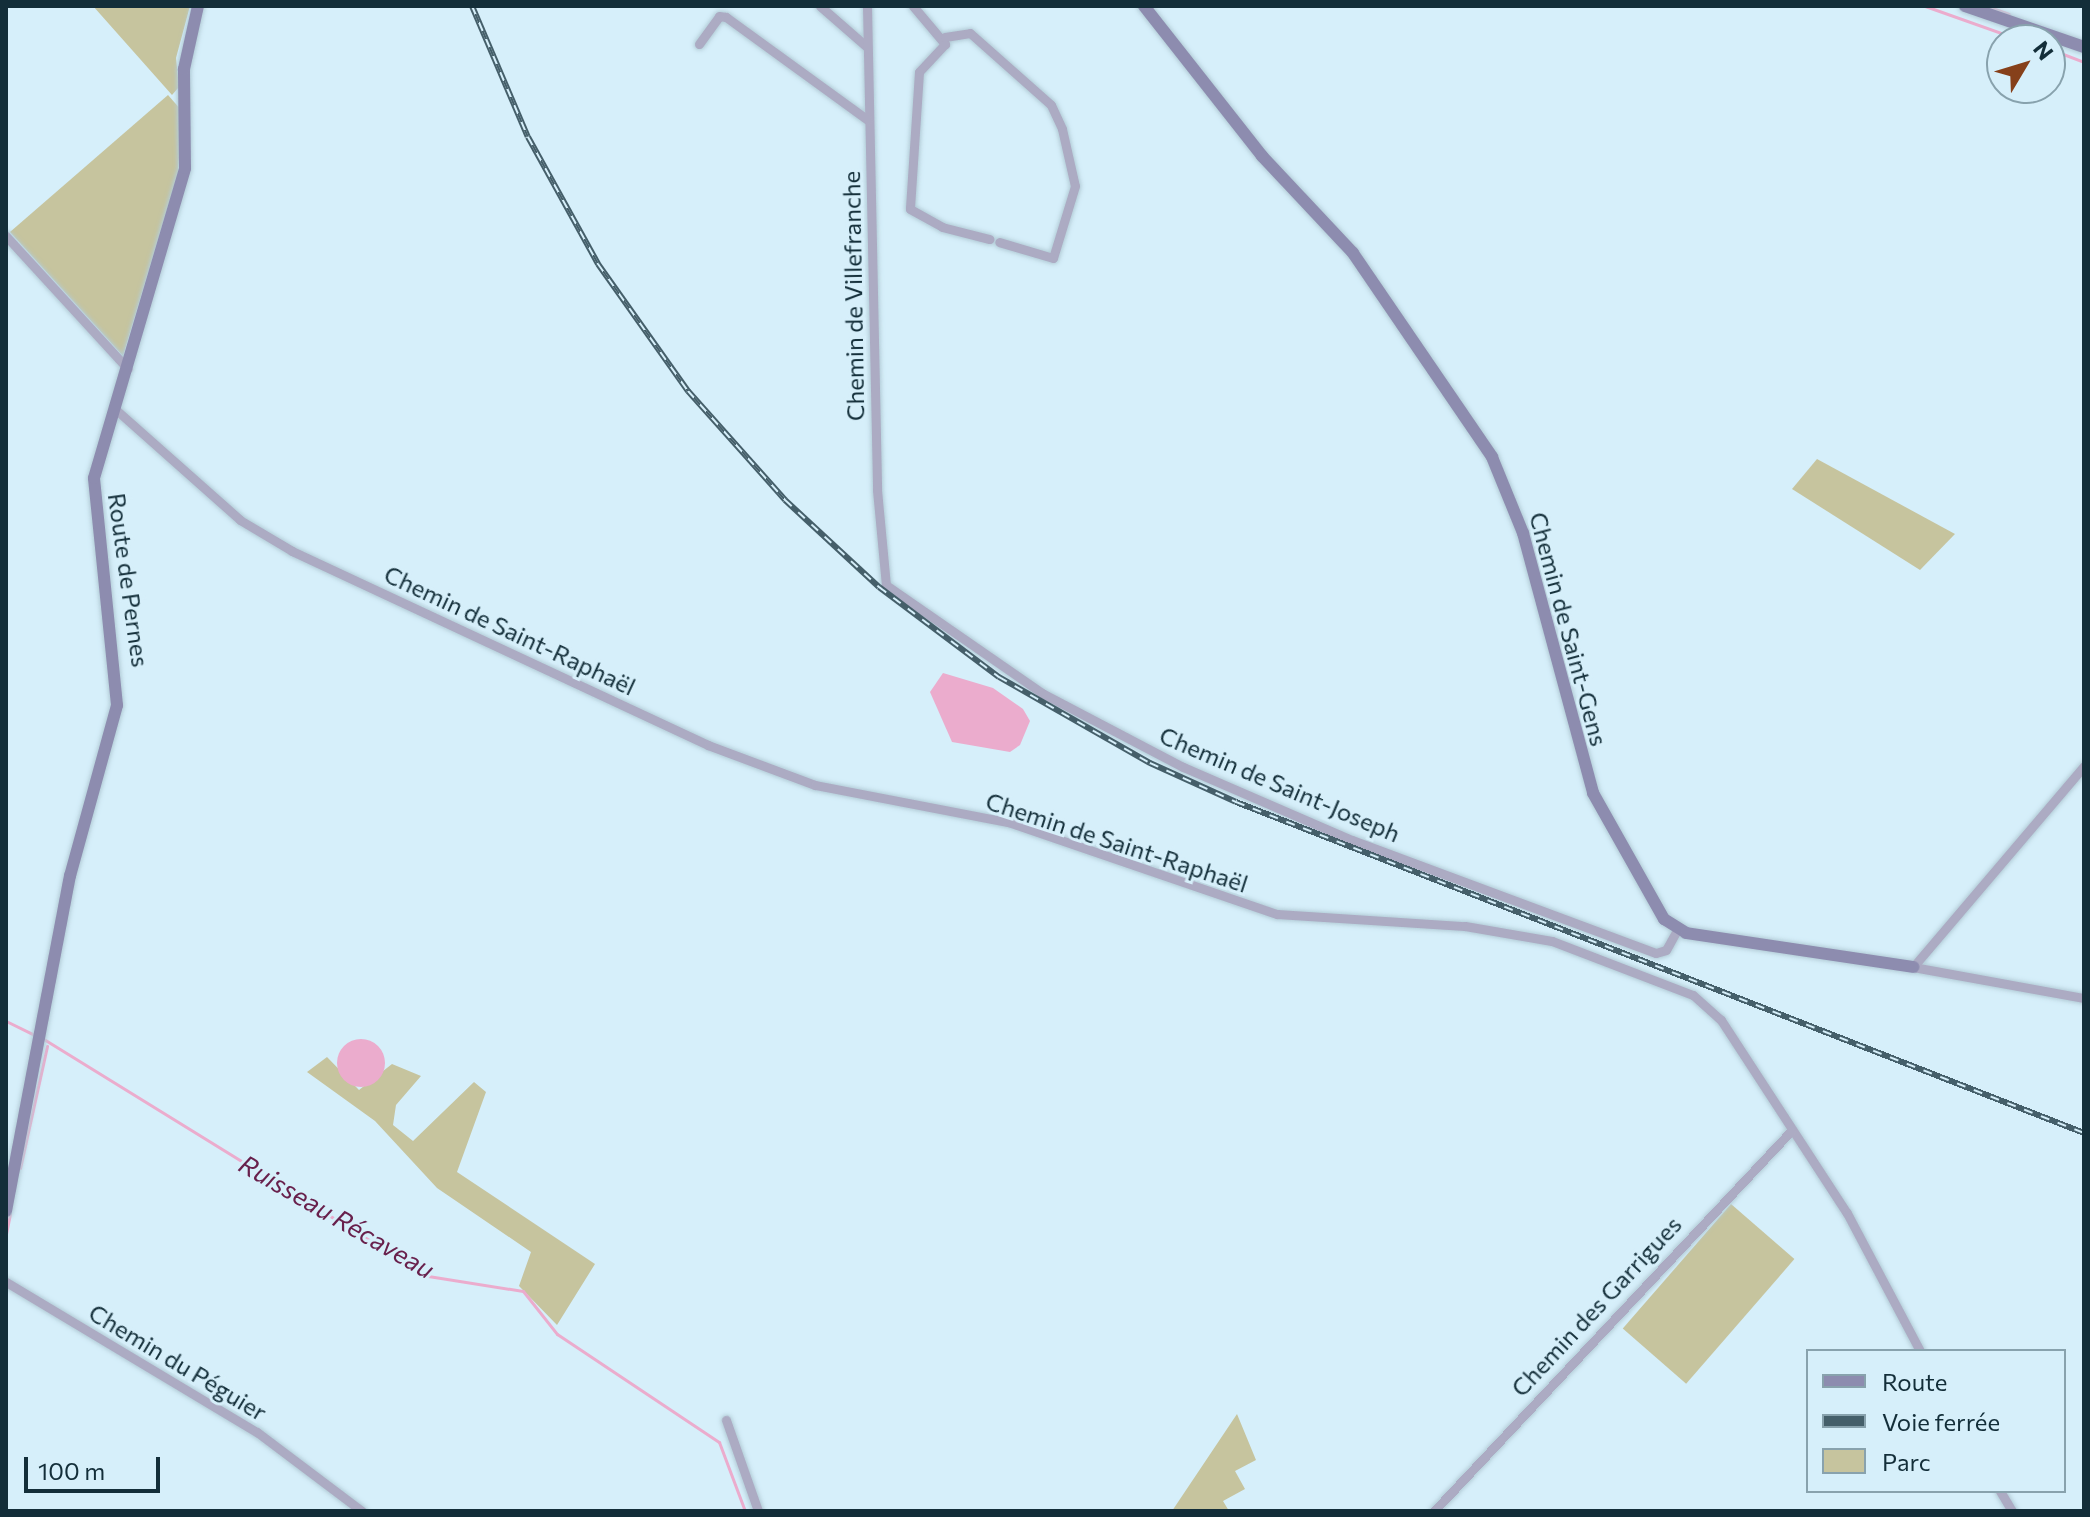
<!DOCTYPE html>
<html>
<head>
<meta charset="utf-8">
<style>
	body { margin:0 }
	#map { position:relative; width:2090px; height:1517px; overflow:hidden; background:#d6effa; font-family:Commissioner,sans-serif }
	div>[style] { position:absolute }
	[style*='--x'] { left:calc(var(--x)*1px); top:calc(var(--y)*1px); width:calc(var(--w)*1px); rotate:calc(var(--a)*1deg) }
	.green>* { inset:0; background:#c6c49e; transform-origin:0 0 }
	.water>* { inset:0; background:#ebaccd }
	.round { border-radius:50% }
	.stream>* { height:3px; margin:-1.5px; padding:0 1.5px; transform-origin:1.5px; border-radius:1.5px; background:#ebaccd }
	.roads { filter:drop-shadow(0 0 2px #b3ccd7) drop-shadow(0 0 2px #b3ccd7) }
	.street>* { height:9px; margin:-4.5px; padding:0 4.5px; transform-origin:4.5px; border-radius:4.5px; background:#acabc3 }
	.secondary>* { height:12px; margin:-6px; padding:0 6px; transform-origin:6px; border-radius:6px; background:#8d8caf }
	.rail>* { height:6px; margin-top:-3px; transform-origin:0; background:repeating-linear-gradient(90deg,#d6effa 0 9px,#455f6a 0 18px); box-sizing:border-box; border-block:2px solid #455f6a }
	span { translate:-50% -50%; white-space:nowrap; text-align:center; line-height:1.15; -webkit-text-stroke:6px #d6effa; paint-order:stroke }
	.street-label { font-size:24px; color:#132e39 }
	.water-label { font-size:26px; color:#68204c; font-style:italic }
	.frame { position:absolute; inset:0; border:8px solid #132e39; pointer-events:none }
	.legend { position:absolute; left:1806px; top:1349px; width:260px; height:144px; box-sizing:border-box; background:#d6effa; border:2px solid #88a2ad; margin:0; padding:10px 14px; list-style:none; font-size:24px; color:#132e39 }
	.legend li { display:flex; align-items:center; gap:16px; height:40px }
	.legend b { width:40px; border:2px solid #88a2ad }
	.north { position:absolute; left:1986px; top:24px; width:80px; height:80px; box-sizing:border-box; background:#d6effa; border:2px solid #88a2ad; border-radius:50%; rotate:52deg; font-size:22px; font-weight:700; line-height:32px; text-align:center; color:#132e39 }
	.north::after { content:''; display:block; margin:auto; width:28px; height:36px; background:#86401a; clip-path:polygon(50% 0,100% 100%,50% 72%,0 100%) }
	.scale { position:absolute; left:24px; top:1457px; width:136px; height:36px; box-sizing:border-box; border:4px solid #132e39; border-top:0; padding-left:10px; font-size:24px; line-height:28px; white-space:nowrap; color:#132e39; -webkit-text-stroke:6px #d6effa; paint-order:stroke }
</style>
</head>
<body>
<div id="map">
	<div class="green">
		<i style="clip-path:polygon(93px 6px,190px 6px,176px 58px,179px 87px,172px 95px)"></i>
		<i style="clip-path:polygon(168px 95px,182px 111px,178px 173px,123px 356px,10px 232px)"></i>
		<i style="clip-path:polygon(1817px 459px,1955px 534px,1920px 570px,1792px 489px)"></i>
		<i style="clip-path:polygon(327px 1057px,359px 1090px,392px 1064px,421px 1076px,396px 1105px,393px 1125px,413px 1141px,474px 1082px,486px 1092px,457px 1172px,595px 1264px,557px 1325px,519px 1286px,531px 1252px,437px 1188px,375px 1121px,307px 1072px)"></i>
		<i style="left:1731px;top:1204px;width:84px;height:165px;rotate:41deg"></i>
		<i style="clip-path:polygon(1237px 1414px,1256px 1460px,1235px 1471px,1245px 1489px,1223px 1501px,1229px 1511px,1172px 1511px)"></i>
	</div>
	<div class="water">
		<i style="clip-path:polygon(943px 673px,993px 688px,1023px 709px,1030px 721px,1020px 745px,1010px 752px,952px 742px,930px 692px)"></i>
		<i class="round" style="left:337px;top:1039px;width:48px;height:48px"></i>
	</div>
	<div class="stream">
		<i style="--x:1925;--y:6;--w:102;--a:19.5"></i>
		<i style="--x:1986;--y:6;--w:24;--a:19"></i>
		<i style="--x:2050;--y:49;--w:36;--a:21"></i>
		<i style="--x:6;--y:1021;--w:32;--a:26"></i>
		<i style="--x:42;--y:1038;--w:453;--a:31.7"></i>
		<i style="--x:428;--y:1276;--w:96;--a:9"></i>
		<i style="--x:523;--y:1291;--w:55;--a:51.7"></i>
		<i style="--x:557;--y:1334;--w:195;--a:33.7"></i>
		<i style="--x:719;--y:1442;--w:74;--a:69.4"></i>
		<i style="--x:20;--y:1168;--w:125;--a:-77.5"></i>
		<i style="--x:6;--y:1234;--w:20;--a:-79"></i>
	</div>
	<div class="roads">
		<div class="street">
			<i style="--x:820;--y:6;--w:62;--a:41.1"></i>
			<i style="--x:867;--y:6;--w:484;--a:88.8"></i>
			<i style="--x:877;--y:490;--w:95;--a:84.6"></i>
			<i style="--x:886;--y:585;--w:190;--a:34.7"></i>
			<i style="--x:1042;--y:693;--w:159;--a:27.7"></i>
			<i style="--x:1183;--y:767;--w:184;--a:23.4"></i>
			<i style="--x:1352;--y:840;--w:324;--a:20.4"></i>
			<i style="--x:1656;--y:953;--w:10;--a:-17"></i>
			<i style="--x:1666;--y:950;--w:23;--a:-61"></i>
			<i style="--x:913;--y:6;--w:50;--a:49.9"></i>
			<i style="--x:945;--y:44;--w:38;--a:133"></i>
			<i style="--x:919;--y:72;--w:137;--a:93.8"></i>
			<i style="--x:910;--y:209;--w:37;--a:29"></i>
			<i style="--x:942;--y:227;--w:49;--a:14.3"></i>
			<i style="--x:945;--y:37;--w:25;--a:-9"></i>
			<i style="--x:970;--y:33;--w:108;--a:41.6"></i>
			<i style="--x:1051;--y:105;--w:26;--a:65"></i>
			<i style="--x:1062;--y:129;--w:58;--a:77.2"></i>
			<i style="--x:1075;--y:186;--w:75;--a:107"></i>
			<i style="--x:1053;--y:258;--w:56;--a:-163.5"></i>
			<i style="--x:699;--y:44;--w:34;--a:-54"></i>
			<i style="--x:719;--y:16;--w:7;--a:8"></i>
			<i style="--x:726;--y:17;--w:175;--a:36"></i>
			<i style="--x:6;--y:236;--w:180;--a:47.5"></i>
			<i style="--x:114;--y:408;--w:169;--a:41.6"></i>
			<i style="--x:240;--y:520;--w:61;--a:30.8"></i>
			<i style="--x:292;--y:551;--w:459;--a:25"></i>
			<i style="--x:708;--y:745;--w:114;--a:20.5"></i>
			<i style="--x:815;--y:785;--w:197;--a:10.9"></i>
			<i style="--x:1008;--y:822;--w:284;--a:18.9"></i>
			<i style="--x:1277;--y:914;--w:188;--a:3.7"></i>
			<i style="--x:1465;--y:926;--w:88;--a:9.8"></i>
			<i style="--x:1552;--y:941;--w:151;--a:21"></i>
			<i style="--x:1693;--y:995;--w:38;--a:42"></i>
			<i style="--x:1721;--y:1020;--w:230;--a:56.9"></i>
			<i style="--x:1847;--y:1213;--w:156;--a:62.1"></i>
			<i style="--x:2084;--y:766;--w:264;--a:130.4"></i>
			<i style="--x:1913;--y:967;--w:174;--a:10.3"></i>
			<i style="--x:6;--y:1282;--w:292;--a:30.9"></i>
			<i style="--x:257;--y:1432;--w:131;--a:37"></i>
			<i style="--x:726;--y:1420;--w:96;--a:70.6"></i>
			<i style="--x:2000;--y:1491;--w:23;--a:59"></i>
			<i style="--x:1434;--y:1511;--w:521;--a:-46.79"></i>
		</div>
		<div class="secondary">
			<i style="--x:1144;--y:6;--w:191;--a:51.8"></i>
			<i style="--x:1262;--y:156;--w:133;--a:46.8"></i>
			<i style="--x:1353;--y:253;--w:247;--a:55.7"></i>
			<i style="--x:1492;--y:457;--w:82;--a:67.8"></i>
			<i style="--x:1523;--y:533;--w:269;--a:74.9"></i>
			<i style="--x:1593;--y:793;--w:145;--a:60.6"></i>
			<i style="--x:1664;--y:919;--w:26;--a:32"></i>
			<i style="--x:1686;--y:933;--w:230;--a:8.5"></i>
			<i style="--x:1965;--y:6;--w:126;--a:19"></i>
			<i style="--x:6;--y:1211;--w:341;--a:-79.2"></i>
			<i style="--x:70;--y:876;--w:177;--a:-74.6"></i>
			<i style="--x:117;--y:705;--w:228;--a:-95.8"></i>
			<i style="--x:94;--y:478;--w:323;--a:-73.6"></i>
			<i style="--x:185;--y:168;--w:99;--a:-90.6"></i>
			<i style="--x:184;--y:69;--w:65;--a:-77.5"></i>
		</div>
	</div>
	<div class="rail">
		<i style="--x:472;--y:6;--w:142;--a:66.9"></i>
		<i style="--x:528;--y:137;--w:145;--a:61.1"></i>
		<i style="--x:598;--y:264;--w:156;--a:54.7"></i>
		<i style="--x:688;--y:391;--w:146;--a:48.3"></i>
		<i style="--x:785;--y:500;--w:128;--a:42.8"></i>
		<i style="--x:879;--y:587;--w:150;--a:36.9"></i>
		<i style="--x:999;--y:677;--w:174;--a:29.7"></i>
		<i style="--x:1150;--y:763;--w:94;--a:24.4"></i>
		<i style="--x:1236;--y:802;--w:910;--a:21.32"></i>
	</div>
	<div class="street-label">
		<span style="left:853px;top:296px;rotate:-91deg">Chemin de Villefranche</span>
		<span style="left:129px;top:580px;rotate:82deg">Route de Pernes</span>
		<span style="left:1569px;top:629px;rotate:75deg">Chemin de Saint-Gens</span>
		<span style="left:510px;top:630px;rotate:25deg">Chemin de Saint-Raphaël</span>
		<span style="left:1280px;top:784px;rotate:23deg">Chemin de Saint-Joseph</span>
		<span style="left:1117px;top:842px;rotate:18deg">Chemin de Saint-Raphaël</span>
		<span style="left:1596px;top:1306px;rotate:-47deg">Chemin des Garrigues</span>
		<span style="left:178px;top:1362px;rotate:31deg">Chemin du Péguier</span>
	</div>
	<div class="water-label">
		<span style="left:337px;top:1216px;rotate:30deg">Ruisseau Récaveau</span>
	</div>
	<div class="frame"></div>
	<ul class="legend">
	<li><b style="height:10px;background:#8d8caf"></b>Route</li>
	<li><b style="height:10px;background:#455f6a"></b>Voie ferrée</li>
	<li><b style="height:22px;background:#c6c49e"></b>Parc</li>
	</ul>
	<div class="north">N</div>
	<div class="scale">100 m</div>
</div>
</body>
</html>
